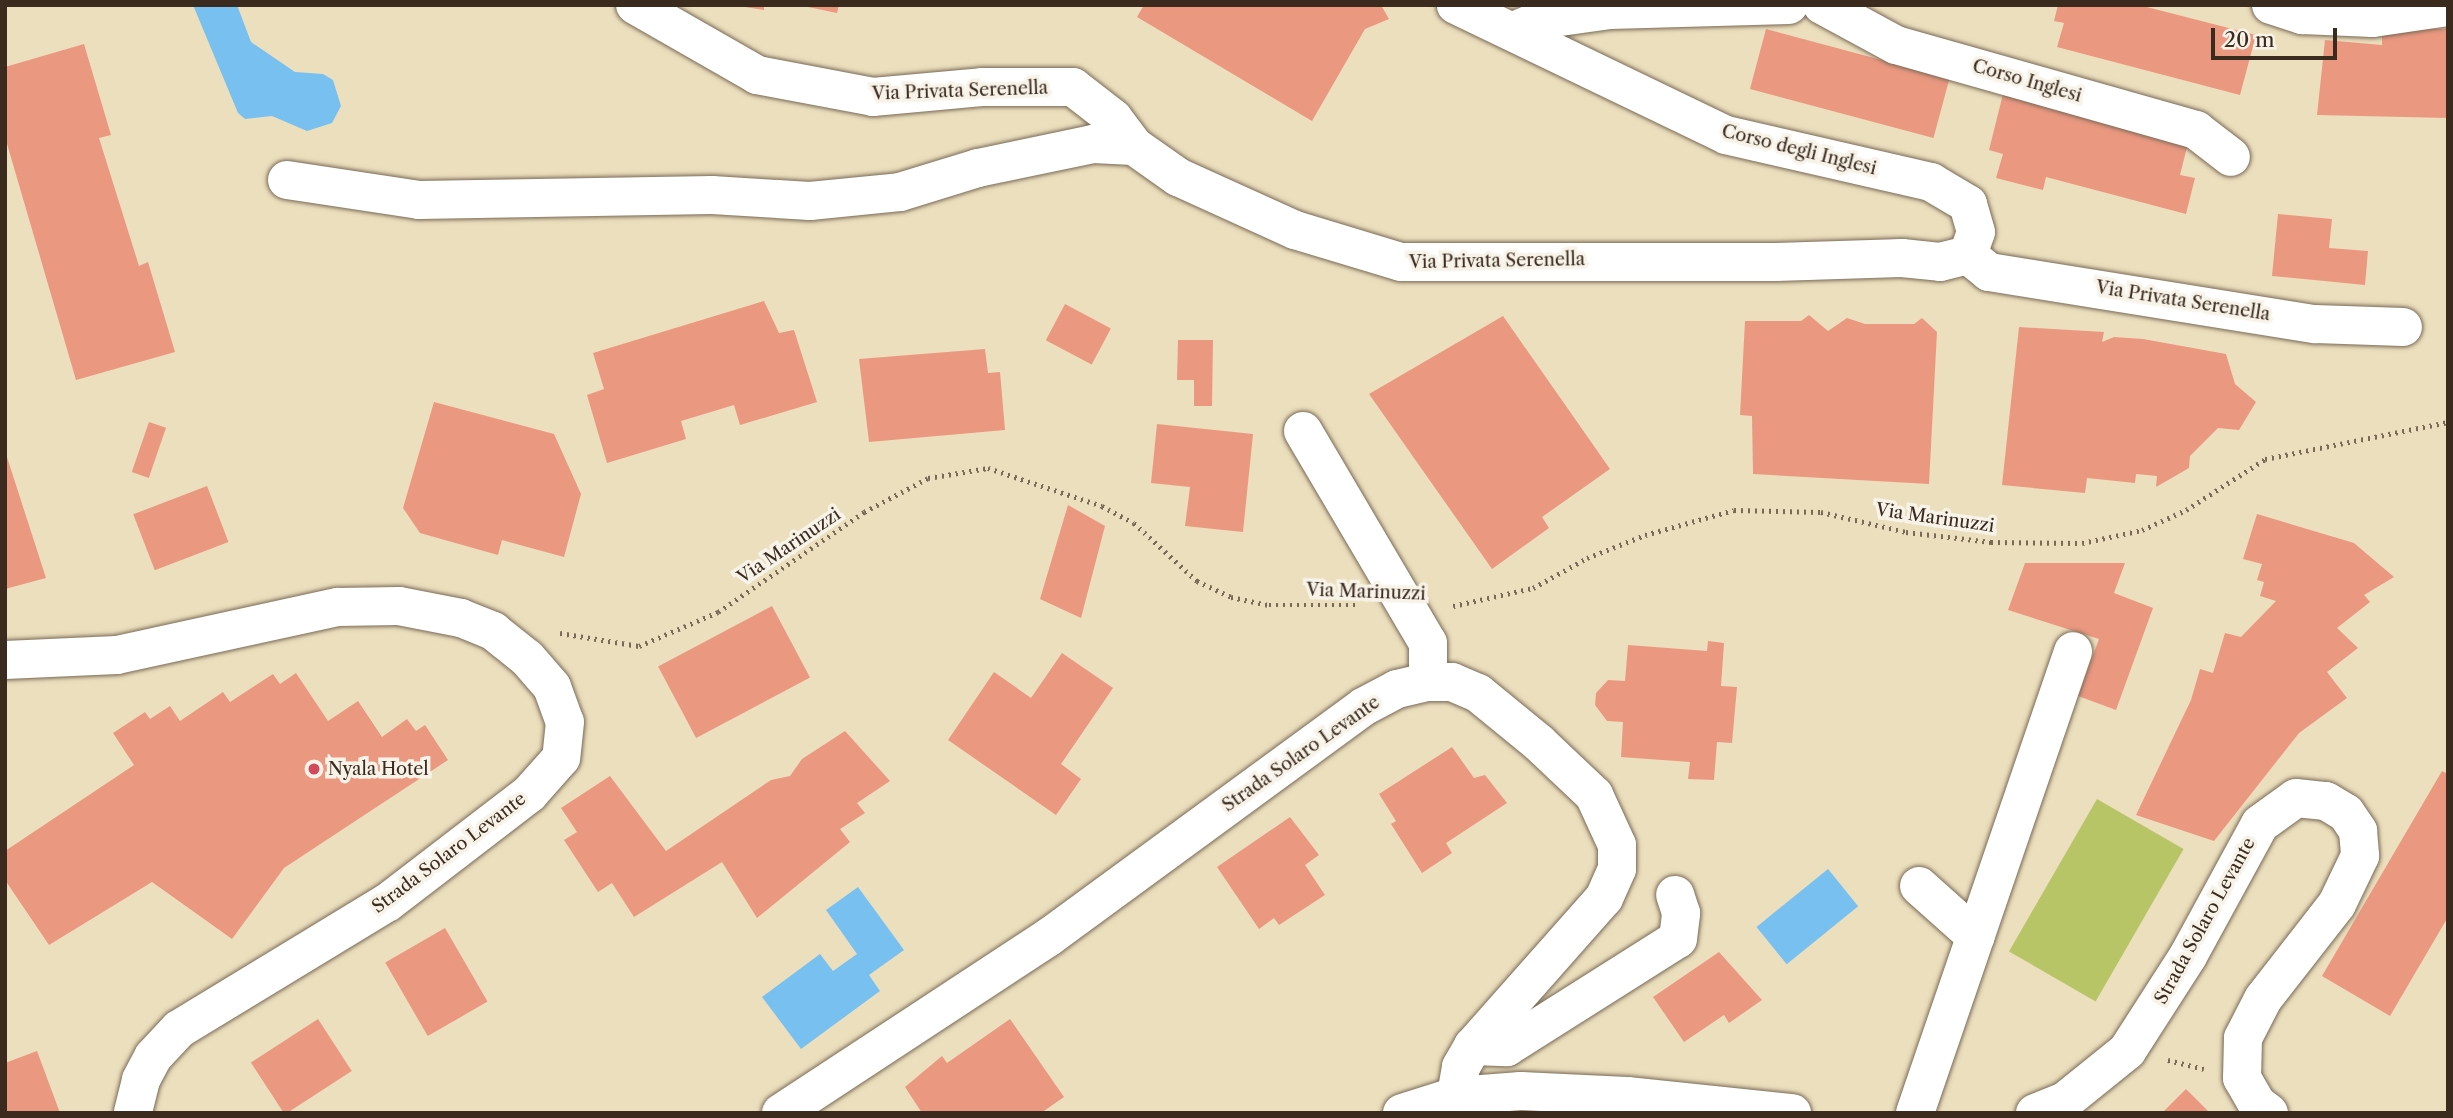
<!DOCTYPE html>
<html>
<head>
<meta charset="utf-8">
<style>
	body { margin:0 }
	#map { position:relative; width:2453px; height:1118px; overflow:hidden; background:#ecdfbd; font-family:"Libre Caslon Text",serif }
	div>[style] { position:absolute }
	[style*='--x'] { left:calc(var(--x)*1px); top:calc(var(--y)*1px); width:calc(var(--w)*1px); rotate:calc(var(--a)*1deg) }
	.green>* { inset:0; background:#b8c567; transform-origin:0 0 }
	.water>* { inset:0; background:#78c0f0; transform-origin:0 0 }
	.building>* { inset:0; background:#eb9881; transform-origin:0 0 }
	.path>* { height:4.5px; margin-top:-2.25px; transform-origin:0; background:repeating-linear-gradient(90deg,#796956 0 2px,transparent 0 7px) }
	.roads { filter:drop-shadow(0 0 2px #796956) drop-shadow(0 0 2px #796956) }
	.minor>* { height:38px; margin:-19px; padding:0 19px; transform-origin:19px; border-radius:19px; background:#fff }
	.dots>* { width:19px; height:19px; translate:-50% -50%; box-sizing:border-box; border:4px solid #f7f3e8; border-radius:50% }
	span { translate:-50% -50%; white-space:nowrap; text-align:center; line-height:1.15; -webkit-text-stroke:7px #f7f3e8; paint-order:stroke }
	.street-label { font-size:18px; color:#3b2a1e }
	.poi-label { font-size:18px; color:#3b2a1e }
	.left { translate:0 -50%; text-align:left }
	.frame { position:absolute; inset:0; border:7px solid #3b2a1e; pointer-events:none }
	.scale { position:absolute; left:2211px; top:28px; width:126px; height:32px; box-sizing:border-box; border:4px solid #3b2a1e; border-top:0; padding-left:9px; font-size:21px; line-height:24px; white-space:nowrap; color:#3b2a1e; -webkit-text-stroke:5px #f7f3e8; paint-order:stroke }
</style>
</head>
<body>
<div id="map">
	<div class="green">
		<i style="left:2097px;top:799px;width:100px;height:176px;rotate:30deg"></i>
	</div>
	<div class="water">
		<i style="clip-path:polygon(193px 5px,237px 5px,251px 42px,295px 72px,323px 74px,333px 80px,341px 106px,332px 123px,307px 131px,272px 116px,245px 119px,238px 113px)"></i>
		<i style="left:1828px;top:869px;width:48px;height:92px;rotate:51deg"></i>
		<i style="clip-path:polygon(858px 887px,904px 950px,869px 975px,880px 991px,801px 1049px,762px 997px,820px 954px,833px 971px,857px 954px,826px 910px)"></i>
	</div>
	<div class="building">
		<i style="clip-path:polygon(745px 5px,764px 5px,764px 10px,745px 7px)"></i>
		<i style="clip-path:polygon(798px 5px,839px 5px,837px 13px)"></i>
		<i style="clip-path:polygon(1144px 5px,1381px 5px,1389px 19px,1365px 29px,1312px 121px,1137px 17px)"></i>
		<i style="clip-path:polygon(2058px 5px,2139px 5px,2256px 35px,2240px 95px,2057px 47px,2064px 23px,2054px 21px)"></i>
		<i style="clip-path:polygon(2382px 28px,2448px 29px,2448px 118px,2317px 115px,2325px 40px,2382px 45px)"></i>
		<i style="left:1766px;top:29px;width:190px;height:62px;rotate:15deg"></i>
		<i style="clip-path:polygon(84px 44px,111px 135px,99px 138px,139px 266px,148px 262px,175px 352px,76px 380px,5px 137px,5px 67px)"></i>
		<i style="clip-path:polygon(2004px 90px,2189px 139px,2180px 175px,2195px 178px,2186px 214px,2046px 177px,2043px 190px,1996px 178px,2003px 154px,1989px 150px)"></i>
		<i style="clip-path:polygon(2278px 214px,2332px 219px,2329px 248px,2368px 251px,2365px 285px,2272px 276px)"></i>
		<i style="clip-path:polygon(764px 301px,779px 333px,794px 330px,817px 402px,740px 425px,734px 405px,681px 421px,686px 439px,607px 463px,587px 395px,604px 389px,593px 353px)"></i>
		<i style="left:1065px;top:304px;width:52px;height:41px;rotate:28deg"></i>
		<i style="clip-path:polygon(1809px 315px,1828px 331px,1847px 318px,1865px 324px,1914px 324px,1922px 318px,1937px 332px,1929px 484px,1753px 474px,1752px 416px,1740px 415px,1745px 321px,1801px 321px)"></i>
		<i style="clip-path:polygon(1503px 316px,1610px 469px,1542px 517px,1549px 528px,1492px 569px,1369px 394px)"></i>
		<i style="clip-path:polygon(2019px 327px,2104px 332px,2102px 342px,2114px 337px,2143px 339px,2226px 354px,2235px 384px,2256px 402px,2239px 430px,2218px 428px,2190px 456px,2189px 468px,2156px 487px,2157px 476px,2136px 474px,2135px 483px,2087px 478px,2085px 493px,2002px 485px)"></i>
		<i style="clip-path:polygon(1178px 340px,1213px 340px,1212px 406px,1194px 406px,1194px 380px,1177px 380px)"></i>
		<i style="clip-path:polygon(985px 349px,988px 373px,1000px 372px,1005px 430px,869px 442px,859px 359px)"></i>
		<i style="clip-path:polygon(434px 402px,554px 434px,581px 494px,564px 557px,502px 540px,498px 555px,420px 533px,403px 508px)"></i>
		<i style="left:149px;top:422px;width:18px;height:53px;rotate:19deg"></i>
		<i style="clip-path:polygon(1157px 424px,1253px 434px,1243px 532px,1185px 526px,1190px 487px,1151px 483px)"></i>
		<i style="clip-path:polygon(5px 451px,46px 578px,5px 589px)"></i>
		<i style="left:207px;top:486px;width:60px;height:79px;rotate:69deg"></i>
		<i style="clip-path:polygon(1068px 505px,1105px 526px,1081px 618px,1040px 599px)"></i>
		<i style="clip-path:polygon(2257px 514px,2354px 543px,2394px 577px,2364px 595px,2370px 602px,2337px 628px,2358px 648px,2327px 672px,2347px 698px,2299px 733px,2214px 841px,2136px 815px,2191px 700px,2200px 669px,2213px 673px,2225px 633px,2241px 637px,2276px 601px,2260px 596px,2264px 582px,2257px 580px,2262px 564px,2243px 559px)"></i>
		<i style="clip-path:polygon(2025px 563px,2125px 563px,2114px 593px,2153px 608px,2116px 710px,2078px 696px,2099px 639px,2008px 610px)"></i>
		<i style="left:772px;top:606px;width:81px;height:129px;rotate:62deg"></i>
		<i style="clip-path:polygon(1708px 641px,1724px 643px,1721px 686px,1737px 687px,1732px 743px,1717px 742px,1714px 780px,1688px 779px,1690px 762px,1621px 757px,1623px 722px,1607px 721px,1595px 705px,1596px 693px,1608px 680px,1625px 681px,1628px 645px,1707px 651px)"></i>
		<i style="clip-path:polygon(1062px 653px,1113px 688px,1061px 764px,1081px 779px,1056px 815px,948px 740px,994px 672px,1031px 698px)"></i>
		<i style="clip-path:polygon(296px 673px,328px 721px,358px 701px,382px 737px,407px 719px,416px 731px,425px 725px,448px 760px,284px 868px,232px 939px,152px 882px,49px 945px,5px 880px,5px 851px,134px 765px,113px 733px,145px 712px,150px 719px,170px 706px,180px 721px,223px 692px,230px 702px,273px 674px,280px 684px)"></i>
		<i style="clip-path:polygon(845px 731px,890px 781px,857px 803px,865px 813px,840px 829px,850px 842px,757px 918px,722px 862px,634px 917px,612px 883px,598px 892px,564px 840px,577px 832px,561px 808px,610px 776px,666px 851px,771px 780px,790px 776px,802px 759px)"></i>
		<i style="clip-path:polygon(1452px 747px,1474px 778px,1485px 775px,1507px 803px,1446px 843px,1452px 853px,1422px 873px,1391px 824px,1396px 821px,1379px 794px)"></i>
		<i style="clip-path:polygon(2442px 771px,2448px 774px,2448px 917px,2390px 1016px,2322px 976px)"></i>
		<i style="clip-path:polygon(1290px 817px,1319px 855px,1305px 865px,1325px 895px,1279px 925px,1274px 918px,1259px 929px,1217px 867px)"></i>
		<i style="left:445px;top:928px;width:85px;height:69px;rotate:60deg"></i>
		<i style="clip-path:polygon(1719px 952px,1762px 1000px,1729px 1023px,1724px 1015px,1684px 1042px,1653px 997px)"></i>
		<i style="left:318px;top:1019px;width:62px;height:80px;rotate:57deg"></i>
		<i style="clip-path:polygon(1010px 1019px,1064px 1097px,1041px 1113px,922px 1113px,905px 1087px,942px 1056px,947px 1063px)"></i>
		<i style="clip-path:polygon(37px 1051px,60px 1113px,5px 1113px,5px 1063px)"></i>
		<i style="clip-path:polygon(2186px 1089px,2210px 1113px,2162px 1113px)"></i>
	</div>
	<div class="path">
		<i style="--x:1453;--y:606;--w:82;--a:-12.7"></i>
		<i style="--x:1533;--y:588;--w:62;--a:-29.1"></i>
		<i style="--x:1587;--y:558;--w:62;--a:-21.6"></i>
		<i style="--x:1645;--y:535;--w:92;--a:-15.7"></i>
		<i style="--x:1734;--y:510;--w:87;--a:1.3"></i>
		<i style="--x:1821;--y:512;--w:87;--a:13.2"></i>
		<i style="--x:1906;--y:532;--w:86;--a:6.7"></i>
		<i style="--x:1991;--y:542;--w:91;--a:0.6"></i>
		<i style="--x:2082;--y:543;--w:61;--a:-12.2"></i>
		<i style="--x:2142;--y:530;--w:48;--a:-24.4"></i>
		<i style="--x:2186;--y:510;--w:94;--a:-32.8"></i>
		<i style="--x:2265;--y:459;--w:187;--a:-11.4"></i>
		<i style="--x:560;--y:633;--w:80;--a:9.3"></i>
		<i style="--x:639;--y:646;--w:86;--a:-23.3"></i>
		<i style="--x:718;--y:612;--w:177;--a:-34.4"></i>
		<i style="--x:864;--y:512;--w:72;--a:-28"></i>
		<i style="--x:928;--y:478;--w:61;--a:-9.5"></i>
		<i style="--x:988;--y:468;--w:120;--a:18.4"></i>
		<i style="--x:1102;--y:506;--w:36;--a:28"></i>
		<i style="--x:1134;--y:523;--w:86;--a:42.6"></i>
		<i style="--x:1197;--y:581;--w:38;--a:25"></i>
		<i style="--x:1231;--y:597;--w:39;--a:12"></i>
		<i style="--x:1269;--y:605;--w:88;--a:0"></i>
		<i style="--x:2168;--y:1060;--w:37;--a:14"></i>
	</div>
	<div class="roads">
		<div class="minor">
			<i style="--x:635;--y:5;--w:141;--a:29.8"></i>
			<i style="--x:757;--y:75;--w:118;--a:10.7"></i>
			<i style="--x:873;--y:97;--w:109;--a:-5.2"></i>
			<i style="--x:982;--y:87;--w:91;--a:0"></i>
			<i style="--x:1073;--y:87;--w:51;--a:37.8"></i>
			<i style="--x:1113;--y:118;--w:35;--a:53"></i>
			<i style="--x:1134;--y:146;--w:54;--a:35.2"></i>
			<i style="--x:1178;--y:177;--w:128;--a:24.4"></i>
			<i style="--x:1295;--y:230;--w:111;--a:16.8"></i>
			<i style="--x:1401;--y:262;--w:375;--a:0"></i>
			<i style="--x:1776;--y:262;--w:126;--a:-1.8"></i>
			<i style="--x:1902;--y:258;--w:38;--a:6"></i>
			<i style="--x:1940;--y:262;--w:29;--a:-14"></i>
			<i style="--x:1968;--y:255;--w:24;--a:-71"></i>
			<i style="--x:1976;--y:232;--w:29;--a:-106"></i>
			<i style="--x:1968;--y:204;--w:43;--a:-149.3"></i>
			<i style="--x:1931;--y:182;--w:210;--a:-167.1"></i>
			<i style="--x:1726;--y:135;--w:300;--a:-154.3"></i>
			<i style="--x:1822;--y:5;--w:84;--a:28.4"></i>
			<i style="--x:1896;--y:45;--w:312;--a:15.8"></i>
			<i style="--x:2196;--y:130;--w:44;--a:37.6"></i>
			<i style="--x:2271;--y:5;--w:33;--a:18"></i>
			<i style="--x:2302;--y:15;--w:71;--a:2.4"></i>
			<i style="--x:2373;--y:18;--w:76;--a:-8.3"></i>
			<i style="--x:1516;--y:30;--w:25;--a:-23"></i>
			<i style="--x:1539;--y:20;--w:72;--a:-8"></i>
			<i style="--x:1610;--y:10;--w:179;--a:-1.6"></i>
			<i style="--x:287;--y:180;--w:134;--a:8.6"></i>
			<i style="--x:419;--y:200;--w:293;--a:-1"></i>
			<i style="--x:712;--y:195;--w:98;--a:3.5"></i>
			<i style="--x:810;--y:201;--w:90;--a:-5.7"></i>
			<i style="--x:900;--y:192;--w:82;--a:-17.1"></i>
			<i style="--x:978;--y:168;--w:117;--a:-11.8"></i>
			<i style="--x:1093;--y:144;--w:41;--a:2.8"></i>
			<i style="--x:1968;--y:255;--w:27;--a:39"></i>
			<i style="--x:1989;--y:272;--w:330;--a:9.1"></i>
			<i style="--x:2315;--y:324;--w:88;--a:2"></i>
			<i style="--x:1303;--y:431;--w:246;--a:59.5"></i>
			<i style="--x:1428;--y:643;--w:39;--a:90"></i>
			<i style="--x:5;--y:660;--w:112;--a:-2.6"></i>
			<i style="--x:117;--y:655;--w:226;--a:-12.3"></i>
			<i style="--x:338;--y:607;--w:61;--a:-0.9"></i>
			<i style="--x:399;--y:606;--w:63;--a:11"></i>
			<i style="--x:461;--y:618;--w:35;--a:22"></i>
			<i style="--x:493;--y:631;--w:43;--a:38.5"></i>
			<i style="--x:527;--y:658;--w:38;--a:49"></i>
			<i style="--x:552;--y:687;--w:37;--a:70"></i>
			<i style="--x:565;--y:722;--w:36;--a:96"></i>
			<i style="--x:561;--y:758;--w:48;--a:131.6"></i>
			<i style="--x:529;--y:794;--w:178;--a:142.5"></i>
			<i style="--x:388;--y:902;--w:245;--a:148.7"></i>
			<i style="--x:179;--y:1029;--w:38;--a:133"></i>
			<i style="--x:153;--y:1057;--w:26;--a:118"></i>
			<i style="--x:141;--y:1080;--w:34;--a:104"></i>
			<i style="--x:1919;--y:886;--w:76;--a:41.8"></i>
			<i style="--x:1473;--y:1046;--w:34;--a:2"></i>
			<i style="--x:1507;--y:1047;--w:202;--a:-32.3"></i>
			<i style="--x:1678;--y:939;--w:26;--a:-83"></i>
			<i style="--x:1681;--y:913;--w:19;--a:-108"></i>
			<i style="--x:781;--y:1113;--w:321;--a:-33.3"></i>
			<i style="--x:1049;--y:937;--w:389;--a:-36.2"></i>
			<i style="--x:1363;--y:707;--w:38;--a:-28"></i>
			<i style="--x:1397;--y:689;--w:32;--a:-13"></i>
			<i style="--x:1428;--y:682;--w:24;--a:0"></i>
			<i style="--x:1452;--y:682;--w:28;--a:23"></i>
			<i style="--x:1478;--y:693;--w:79;--a:39.3"></i>
			<i style="--x:1539;--y:743;--w:76;--a:43.4"></i>
			<i style="--x:1594;--y:795;--w:55;--a:65.3"></i>
			<i style="--x:1617;--y:845;--w:24;--a:90"></i>
			<i style="--x:1617;--y:869;--w:32;--a:114"></i>
			<i style="--x:1604;--y:898;--w:198;--a:131.5"></i>
			<i style="--x:1473;--y:1046;--w:24;--a:120"></i>
			<i style="--x:1461;--y:1067;--w:29;--a:100"></i>
			<i style="--x:1402;--y:1113;--w:57;--a:-17.5"></i>
			<i style="--x:1456;--y:1096;--w:65;--a:-4.4"></i>
			<i style="--x:1521;--y:1091;--w:106;--a:2.7"></i>
			<i style="--x:1627;--y:1096;--w:166;--a:5.9"></i>
			<i style="--x:1915;--y:1113;--w:488;--a:-71.1"></i>
			<i style="--x:2035;--y:1113;--w:32;--a:-22"></i>
			<i style="--x:2065;--y:1101;--w:80;--a:-38.9"></i>
			<i style="--x:2127;--y:1051;--w:113;--a:-57.3"></i>
			<i style="--x:2188;--y:956;--w:150;--a:-61.4"></i>
			<i style="--x:2260;--y:824;--w:44;--a:-35.8"></i>
			<i style="--x:2296;--y:798;--w:30;--a:6"></i>
			<i style="--x:2326;--y:801;--w:23;--a:31"></i>
			<i style="--x:2346;--y:813;--w:22;--a:56"></i>
			<i style="--x:2358;--y:831;--w:25;--a:85"></i>
			<i style="--x:2360;--y:856;--w:53;--a:115.6"></i>
			<i style="--x:2337;--y:904;--w:120;--a:127.9"></i>
			<i style="--x:2263;--y:999;--w:44;--a:117.1"></i>
			<i style="--x:2243;--y:1038;--w:40;--a:91.4"></i>
			<i style="--x:2242;--y:1078;--w:30;--a:60"></i>
			<i style="--x:2257;--y:1104;--w:15;--a:37"></i>
		</div>
	</div>
	<div class="dots">
		<i style="left:314px;top:769px;background:#d1495b"></i>
	</div>
	<div class="street-label">
		<span style="left:2027px;top:81px;rotate:16deg">Corso Inglesi</span>
		<span style="left:960px;top:91px;rotate:-2deg">Via Privata Serenella</span>
		<span style="left:1799px;top:150px;rotate:14deg">Corso degli Inglesi</span>
		<span style="left:1497px;top:261px;rotate:-1deg">Via Privata Serenella</span>
		<span style="left:2183px;top:301px;rotate:9deg">Via Privata Serenella</span>
		<span style="left:1935px;top:518px;rotate:8deg">Via Marinuzzi</span>
		<span style="left:789px;top:546px;rotate:-34deg">Via Marinuzzi</span>
		<span style="left:1366px;top:592px;rotate:2deg">Via Marinuzzi</span>
		<span style="left:1301px;top:754px;rotate:-35deg">Strada Solaro Levante</span>
		<span style="left:449px;top:853px;rotate:-37deg">Strada Solaro Levante</span>
		<span style="left:2205px;top:921px;rotate:-61deg">Strada Solaro Levante</span>
	</div>
	<div class="poi-label">
		<span class="left" style="left:328px;top:769px">Nyala Hotel</span>
	</div>
	<div class="frame"></div>
	<div class="scale">20 m</div>
</div>
</body>
</html>
